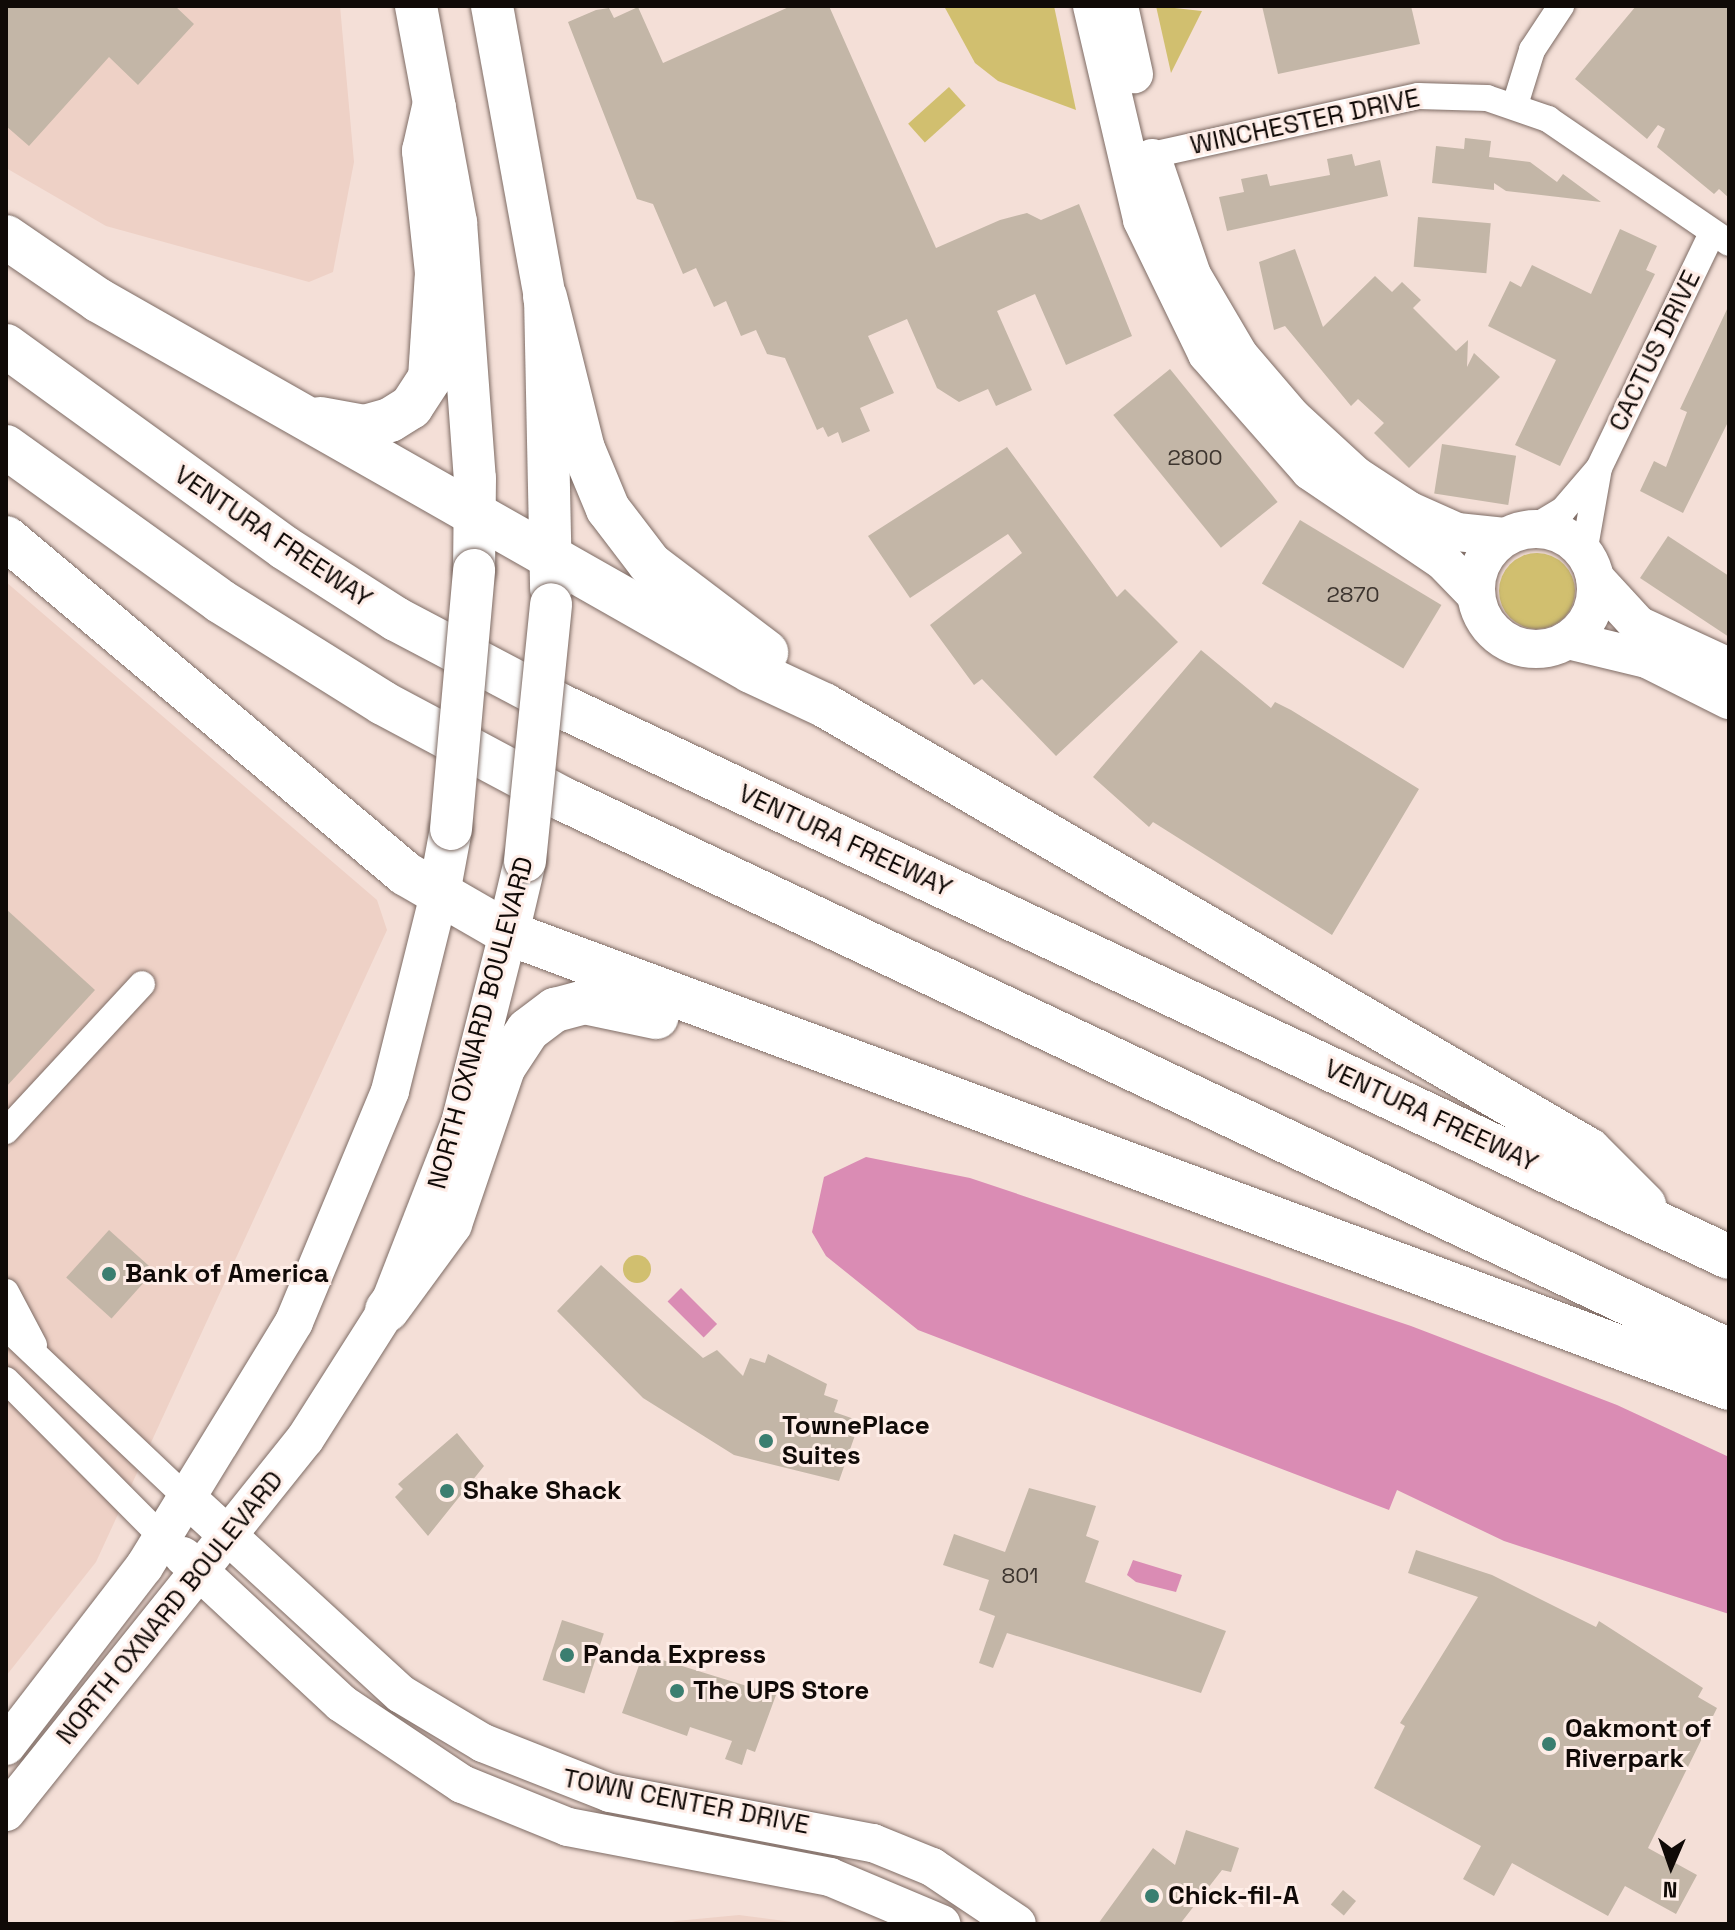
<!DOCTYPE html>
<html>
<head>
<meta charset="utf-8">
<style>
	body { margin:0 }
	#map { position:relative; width:1735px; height:1930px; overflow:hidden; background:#f4dfd7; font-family:"Space Grotesk",sans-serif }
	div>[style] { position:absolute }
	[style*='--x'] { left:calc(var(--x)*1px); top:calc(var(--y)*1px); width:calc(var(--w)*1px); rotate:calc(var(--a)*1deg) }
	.built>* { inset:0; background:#eed1c6 }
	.green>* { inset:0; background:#d1bf6f; transform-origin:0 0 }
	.round { border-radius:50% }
	.water>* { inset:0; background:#da8cb4; transform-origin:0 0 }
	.building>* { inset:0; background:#c3b6a7; transform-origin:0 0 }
	.roads { filter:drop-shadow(0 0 2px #7e6c65) drop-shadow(0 0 2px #7e6c65) }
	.street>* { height:26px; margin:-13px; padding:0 13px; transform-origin:13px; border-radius:13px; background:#fff }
	.secondary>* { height:38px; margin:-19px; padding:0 19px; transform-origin:19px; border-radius:19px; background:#fff }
	.secondary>.ring { margin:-19px; padding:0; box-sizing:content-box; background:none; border:38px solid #fff; border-radius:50% }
	.primary>* { height:42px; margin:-21px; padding:0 21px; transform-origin:21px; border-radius:21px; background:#fff }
	.highway>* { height:44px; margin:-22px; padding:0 22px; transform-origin:22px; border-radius:22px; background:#fff }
	.bridges { filter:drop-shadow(0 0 2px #7e6c65) drop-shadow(0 0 2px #7e6c65) }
	.primary-bridge>* { height:42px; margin:-21px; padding:0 21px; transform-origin:21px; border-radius:21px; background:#fff }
	.dots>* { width:22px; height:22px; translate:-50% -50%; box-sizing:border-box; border:4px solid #feede7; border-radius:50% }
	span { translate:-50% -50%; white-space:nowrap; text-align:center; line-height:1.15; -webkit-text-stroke:6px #feede7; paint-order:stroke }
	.number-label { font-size:22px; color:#3d352f }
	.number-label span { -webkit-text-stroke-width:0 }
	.street-label { font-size:26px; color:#100a07 }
	.poi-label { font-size:26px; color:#100a07; font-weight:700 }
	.left { translate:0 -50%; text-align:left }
	.frame { position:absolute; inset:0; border:8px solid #100a07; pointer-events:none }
	.north { position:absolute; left:1631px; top:1826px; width:80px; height:80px; -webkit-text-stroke:6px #feede7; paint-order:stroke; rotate:182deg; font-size:22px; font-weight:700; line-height:32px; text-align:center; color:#100a07 }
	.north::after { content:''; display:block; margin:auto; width:28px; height:36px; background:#100a07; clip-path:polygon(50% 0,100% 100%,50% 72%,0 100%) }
</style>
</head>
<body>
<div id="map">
	<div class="built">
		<i style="clip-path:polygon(6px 6px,340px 6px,354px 162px,333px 272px,309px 282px,106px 226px,6px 168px)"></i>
		<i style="clip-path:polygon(6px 582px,377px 900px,387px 930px,96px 1562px,6px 1676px)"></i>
		<i style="clip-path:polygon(739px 1915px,807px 1924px,664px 1924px,676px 1921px)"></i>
	</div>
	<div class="green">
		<i style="clip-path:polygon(944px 6px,1054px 6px,1076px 110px,998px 81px,975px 63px)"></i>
		<i style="clip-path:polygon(1156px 6px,1202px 11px,1171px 73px)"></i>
		<i style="left:949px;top:87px;width:25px;height:55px;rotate:48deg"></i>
		<i class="round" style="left:1499px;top:553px;width:76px;height:76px"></i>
		<i class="round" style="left:623px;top:1255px;width:28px;height:28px"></i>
	</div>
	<div class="water">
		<i style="clip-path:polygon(866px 1157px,970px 1178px,1411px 1326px,1617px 1405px,1729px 1457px,1729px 1614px,1504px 1541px,1397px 1490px,1389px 1510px,918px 1330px,826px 1256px,812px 1232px,824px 1177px)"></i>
		<i style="left:681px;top:1288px;width:51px;height:19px;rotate:45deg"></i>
		<i style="clip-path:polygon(1133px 1560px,1182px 1575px,1176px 1592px,1136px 1582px,1127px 1575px)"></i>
	</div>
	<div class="building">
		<i style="clip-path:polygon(6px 6px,175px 6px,194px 24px,138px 85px,109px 57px,29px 146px,6px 126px)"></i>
		<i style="clip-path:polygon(791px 6px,829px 6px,936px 248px,1000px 220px,1027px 213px,1041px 220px,1079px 204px,1132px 336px,1066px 365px,1035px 294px,997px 311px,1032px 390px,996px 406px,988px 389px,959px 402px,937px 388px,907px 319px,868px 336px,894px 393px,860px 408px,870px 431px,842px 443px,838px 432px,828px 437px,823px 427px,817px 430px,785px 358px,767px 354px,756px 330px,741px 336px,726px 301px,714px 307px,696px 268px,683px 274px,653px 204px,637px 199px,568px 22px,596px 10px,609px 8px,614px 18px,638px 7px,663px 63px)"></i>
		<i style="clip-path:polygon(1262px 6px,1411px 6px,1420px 44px,1278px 74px)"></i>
		<i style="clip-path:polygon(1636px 6px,1729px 6px,1729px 198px,1719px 189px,1714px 194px,1657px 147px,1665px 129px,1658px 125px,1647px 139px,1575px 79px)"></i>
		<i style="clip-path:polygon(1465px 138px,1491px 141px,1489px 157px,1530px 162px,1557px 182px,1563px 174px,1601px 202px,1506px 191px,1494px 183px,1494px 190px,1432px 183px,1436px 146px,1464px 149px)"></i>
		<i style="clip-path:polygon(1352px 154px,1355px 166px,1380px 160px,1388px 196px,1227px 231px,1219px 197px,1244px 192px,1241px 179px,1267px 174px,1270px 186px,1330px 175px,1327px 159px)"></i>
		<i style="left:1418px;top:217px;width:73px;height:50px;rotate:5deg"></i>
		<i style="clip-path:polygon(1620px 229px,1657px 246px,1646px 270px,1655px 274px,1560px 466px,1515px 445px,1556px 360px,1488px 326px,1510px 281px,1521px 287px,1532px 265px,1591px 294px)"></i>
		<i style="clip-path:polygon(1295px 249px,1323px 327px,1375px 276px,1392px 292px,1402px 282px,1421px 300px,1413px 308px,1456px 351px,1468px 340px,1467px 367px,1474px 353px,1500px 377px,1409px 468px,1374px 433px,1384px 423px,1358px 399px,1351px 406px,1285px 326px,1274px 330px,1259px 262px)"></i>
		<i style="clip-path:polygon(1729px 305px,1729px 420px,1683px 513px,1640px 491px,1654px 461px,1666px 467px,1687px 412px,1680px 409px)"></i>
		<i style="left:1170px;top:369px;width:171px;height:73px;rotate:51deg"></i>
		<i style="left:1442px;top:444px;width:75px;height:50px;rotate:9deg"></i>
		<i style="clip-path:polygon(1007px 447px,1117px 597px,1125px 589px,1178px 642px,1056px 756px,982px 679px,974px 685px,930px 625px,1022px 553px,1008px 534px,910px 598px,868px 536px)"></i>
		<i style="left:1300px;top:520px;width:165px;height:74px;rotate:31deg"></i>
		<i style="clip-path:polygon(1668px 536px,1729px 576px,1729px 637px,1640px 578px)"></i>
		<i style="clip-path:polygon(1201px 650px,1271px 708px,1275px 702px,1291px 710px,1419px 789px,1332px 935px,1153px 822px,1149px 827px,1093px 777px)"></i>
		<i style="clip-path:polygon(6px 909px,95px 990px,6px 1087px)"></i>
		<i style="left:109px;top:1230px;width:61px;height:64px;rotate:42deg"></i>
		<i style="clip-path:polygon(601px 1265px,703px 1358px,717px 1350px,743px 1376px,750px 1358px,765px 1363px,768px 1354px,827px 1384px,824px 1395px,838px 1400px,834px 1412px,860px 1421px,839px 1481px,734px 1455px,643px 1398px,557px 1311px)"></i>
		<i style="clip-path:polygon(457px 1433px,484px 1466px,428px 1536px,395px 1497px,403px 1489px,398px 1484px)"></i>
		<i style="clip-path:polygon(1029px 1488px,1096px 1506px,1086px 1536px,1099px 1541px,1085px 1582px,1226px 1631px,1201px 1693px,1007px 1633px,993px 1668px,979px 1663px,995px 1616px,979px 1610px,989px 1580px,943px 1565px,954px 1534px,1005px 1552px)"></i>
		<i style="clip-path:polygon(1416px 1550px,1492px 1575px,1596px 1627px,1599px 1621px,1703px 1688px,1698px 1697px,1717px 1708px,1648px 1848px,1697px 1875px,1676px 1914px,1625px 1886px,1608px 1916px,1512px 1863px,1494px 1896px,1463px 1879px,1481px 1846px,1374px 1788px,1405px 1726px,1400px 1723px,1478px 1597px,1408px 1573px)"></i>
		<i style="left:562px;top:1620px;width:44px;height:63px;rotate:18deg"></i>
		<i style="clip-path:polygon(643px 1654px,776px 1695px,755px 1752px,747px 1749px,742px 1765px,725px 1759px,732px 1741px,690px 1727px,687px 1736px,622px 1713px)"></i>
		<i style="clip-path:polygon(1186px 1830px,1239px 1848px,1231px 1872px,1222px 1870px,1180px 1924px,1098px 1924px,1153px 1848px,1175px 1865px)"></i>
		<i style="left:1343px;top:1890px;width:17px;height:19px;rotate:40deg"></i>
	</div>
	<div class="roads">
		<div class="street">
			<i style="--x:1515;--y:105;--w:58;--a:-72.8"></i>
			<i style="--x:1532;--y:50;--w:53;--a:-56.6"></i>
			<i style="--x:1134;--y:159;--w:291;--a:-12.5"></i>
			<i style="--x:1418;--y:96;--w:69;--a:1.7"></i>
			<i style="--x:1487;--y:98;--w:65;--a:19"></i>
			<i style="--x:1548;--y:119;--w:219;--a:34.4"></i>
			<i style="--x:1533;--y:528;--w:35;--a:-31"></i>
			<i style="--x:1563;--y:510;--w:55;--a:-49.4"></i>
			<i style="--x:1584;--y:553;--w:86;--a:-80"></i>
			<i style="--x:1599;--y:468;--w:259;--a:-64.3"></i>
			<i style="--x:6;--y:1131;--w:200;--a:-47.2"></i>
			<i style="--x:6;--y:1292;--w:60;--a:62.2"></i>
			<i style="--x:6;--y:1327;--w:249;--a:43.4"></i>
			<i style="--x:6;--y:1380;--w:223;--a:45.2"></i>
		</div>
		<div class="secondary">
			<i style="--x:1092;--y:6;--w:220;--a:76.8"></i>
			<i style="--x:1142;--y:220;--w:149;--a:64.1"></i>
			<i style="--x:1207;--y:354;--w:156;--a:48.6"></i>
			<i style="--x:1310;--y:471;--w:161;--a:34.1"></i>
			<i style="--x:1443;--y:561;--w:47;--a:45.9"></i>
			<i style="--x:1119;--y:6;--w:70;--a:77.6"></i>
			<i style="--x:1152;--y:158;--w:124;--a:71.1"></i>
			<i style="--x:1192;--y:275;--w:93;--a:59.6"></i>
			<i style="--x:1239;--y:355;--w:82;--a:49.5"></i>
			<i style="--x:1292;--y:417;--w:86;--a:42.6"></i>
			<i style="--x:1355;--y:475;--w:64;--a:33.4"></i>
			<i style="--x:1408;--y:510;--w:54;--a:24.2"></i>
			<i style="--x:1457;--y:532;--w:48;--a:5.9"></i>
			<i class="ring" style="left:1476px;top:529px;width:82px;height:82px"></i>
			<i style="--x:1595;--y:578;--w:64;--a:47.5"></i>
			<i style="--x:1638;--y:625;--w:100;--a:24.8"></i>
			<i style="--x:1568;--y:640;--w:81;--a:13.5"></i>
			<i style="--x:1647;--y:659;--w:92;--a:26.6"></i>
			<i style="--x:187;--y:1498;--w:290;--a:42.5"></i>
			<i style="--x:401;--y:1694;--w:96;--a:30.9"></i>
			<i style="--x:483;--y:1743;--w:136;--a:21.5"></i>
			<i style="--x:610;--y:1793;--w:268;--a:10.8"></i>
			<i style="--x:873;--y:1843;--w:64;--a:22.1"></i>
			<i style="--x:932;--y:1867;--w:102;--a:33.8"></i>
			<i style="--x:183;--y:1556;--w:216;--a:42.9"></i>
			<i style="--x:341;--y:1703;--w:146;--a:33.8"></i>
			<i style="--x:462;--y:1784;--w:114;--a:22.1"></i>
			<i style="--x:568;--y:1827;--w:267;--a:10.8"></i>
			<i style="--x:830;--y:1877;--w:121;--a:22.9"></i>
			<i style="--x:6;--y:1746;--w:226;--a:-52.4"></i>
			<i style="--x:144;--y:1567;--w:287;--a:-58.5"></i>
			<i style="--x:294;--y:1322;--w:250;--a:-67.4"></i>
			<i style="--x:390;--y:1091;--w:198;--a:-76"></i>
			<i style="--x:6;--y:1812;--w:478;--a:-51.3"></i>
			<i style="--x:305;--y:1439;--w:153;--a:-57.6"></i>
			<i style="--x:387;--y:1310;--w:201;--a:-68.7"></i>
			<i style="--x:460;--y:1123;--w:196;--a:-75.8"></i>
		</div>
		<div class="primary">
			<i style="--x:416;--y:6;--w:220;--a:79.5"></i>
			<i style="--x:456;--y:222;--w:257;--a:85.8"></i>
			<i style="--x:475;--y:478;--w:92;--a:90.6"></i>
			<i style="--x:492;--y:6;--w:296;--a:79.7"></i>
			<i style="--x:545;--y:297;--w:291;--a:88.8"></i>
			<i style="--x:438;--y:899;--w:71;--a:-79.5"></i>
			<i style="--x:508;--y:933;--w:74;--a:-76.7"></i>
		</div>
		<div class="highway">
			<i style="--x:6;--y:237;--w:112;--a:34.4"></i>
			<i style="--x:98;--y:300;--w:751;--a:29.6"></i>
			<i style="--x:751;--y:671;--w:81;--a:25"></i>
			<i style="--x:824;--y:705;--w:885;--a:30.19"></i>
			<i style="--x:1589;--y:1150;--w:78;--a:45"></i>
			<i style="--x:545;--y:297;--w:157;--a:76"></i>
			<i style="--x:583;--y:449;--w:65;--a:67.4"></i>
			<i style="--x:608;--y:509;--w:69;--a:52.6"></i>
			<i style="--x:650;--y:564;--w:146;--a:37.2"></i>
			<i style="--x:6;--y:346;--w:344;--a:35.9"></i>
			<i style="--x:285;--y:548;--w:132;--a:32.6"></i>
			<i style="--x:396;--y:619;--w:187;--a:27.8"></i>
			<i style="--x:561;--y:706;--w:1291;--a:25.26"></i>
			<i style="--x:320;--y:419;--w:46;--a:10.1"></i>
			<i style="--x:365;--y:427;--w:26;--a:-16"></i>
			<i style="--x:390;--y:420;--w:25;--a:-32"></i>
			<i style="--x:411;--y:407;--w:35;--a:-57"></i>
			<i style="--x:430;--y:378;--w:105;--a:-86.2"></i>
			<i style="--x:437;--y:273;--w:123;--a:-96.1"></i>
			<i style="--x:424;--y:151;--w:45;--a:-77.2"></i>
			<i style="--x:6;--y:447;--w:264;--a:35.7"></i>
			<i style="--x:220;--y:601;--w:192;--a:32"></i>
			<i style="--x:383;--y:703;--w:204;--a:28.1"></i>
			<i style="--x:563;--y:799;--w:1290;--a:25.33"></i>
			<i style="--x:6;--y:538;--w:522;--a:40.03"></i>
			<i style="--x:406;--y:874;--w:118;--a:30"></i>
			<i style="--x:508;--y:933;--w:1303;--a:20.44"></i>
			<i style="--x:387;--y:1310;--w:107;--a:-53.8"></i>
			<i style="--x:450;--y:1224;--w:165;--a:-71.2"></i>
			<i style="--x:503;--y:1068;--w:45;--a:-56.7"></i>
			<i style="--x:528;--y:1030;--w:34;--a:-37"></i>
			<i style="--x:555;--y:1010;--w:30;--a:-15"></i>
			<i style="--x:584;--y:1002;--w:74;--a:11.8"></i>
		</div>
	</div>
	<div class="bridges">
		<div class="primary-bridge">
			<i style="--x:451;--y:829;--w:260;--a:-84.9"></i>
			<i style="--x:525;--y:861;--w:258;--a:-84.2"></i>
		</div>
	</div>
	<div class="dots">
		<i style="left:109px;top:1274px;background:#3b7e70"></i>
		<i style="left:766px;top:1441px;background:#3b7e70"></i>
		<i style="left:447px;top:1491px;background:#3b7e70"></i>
		<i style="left:567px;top:1655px;background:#3b7e70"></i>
		<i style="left:677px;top:1691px;background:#3b7e70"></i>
		<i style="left:1549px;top:1744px;background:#3b7e70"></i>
		<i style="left:1152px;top:1896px;background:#3b7e70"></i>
	</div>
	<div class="number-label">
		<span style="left:1195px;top:458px">2800</span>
		<span style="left:1353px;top:595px">2870</span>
		<span style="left:1020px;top:1576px">801</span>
	</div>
	<div class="street-label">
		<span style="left:1305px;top:122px;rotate:-12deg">WINCHESTER DRIVE</span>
		<span style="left:1655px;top:351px;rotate:-64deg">CACTUS DRIVE</span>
		<span style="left:273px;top:537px;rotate:34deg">VENTURA FREEWAY</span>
		<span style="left:845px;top:841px;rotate:25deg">VENTURA FREEWAY</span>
		<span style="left:481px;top:1023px;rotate:-75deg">NORTH OXNARD BOULEVARD</span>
		<span style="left:1431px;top:1116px;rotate:25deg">VENTURA FREEWAY</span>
		<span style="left:170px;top:1608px;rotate:-51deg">NORTH OXNARD BOULEVARD</span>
		<span style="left:686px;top:1802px;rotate:11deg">TOWN CENTER DRIVE</span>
	</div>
	<div class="poi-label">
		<span class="left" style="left:125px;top:1274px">Bank of America</span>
		<span class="left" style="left:782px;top:1441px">TownePlace<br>Suites</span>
		<span class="left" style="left:463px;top:1491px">Shake Shack</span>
		<span class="left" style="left:583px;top:1655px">Panda Express</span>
		<span class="left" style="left:693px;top:1691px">The UPS Store</span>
		<span class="left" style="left:1565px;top:1744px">Oakmont of<br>Riverpark</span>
		<span class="left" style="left:1168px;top:1896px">Chick-fil-A</span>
	</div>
	<div class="frame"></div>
	<div class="north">N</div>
</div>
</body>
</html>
